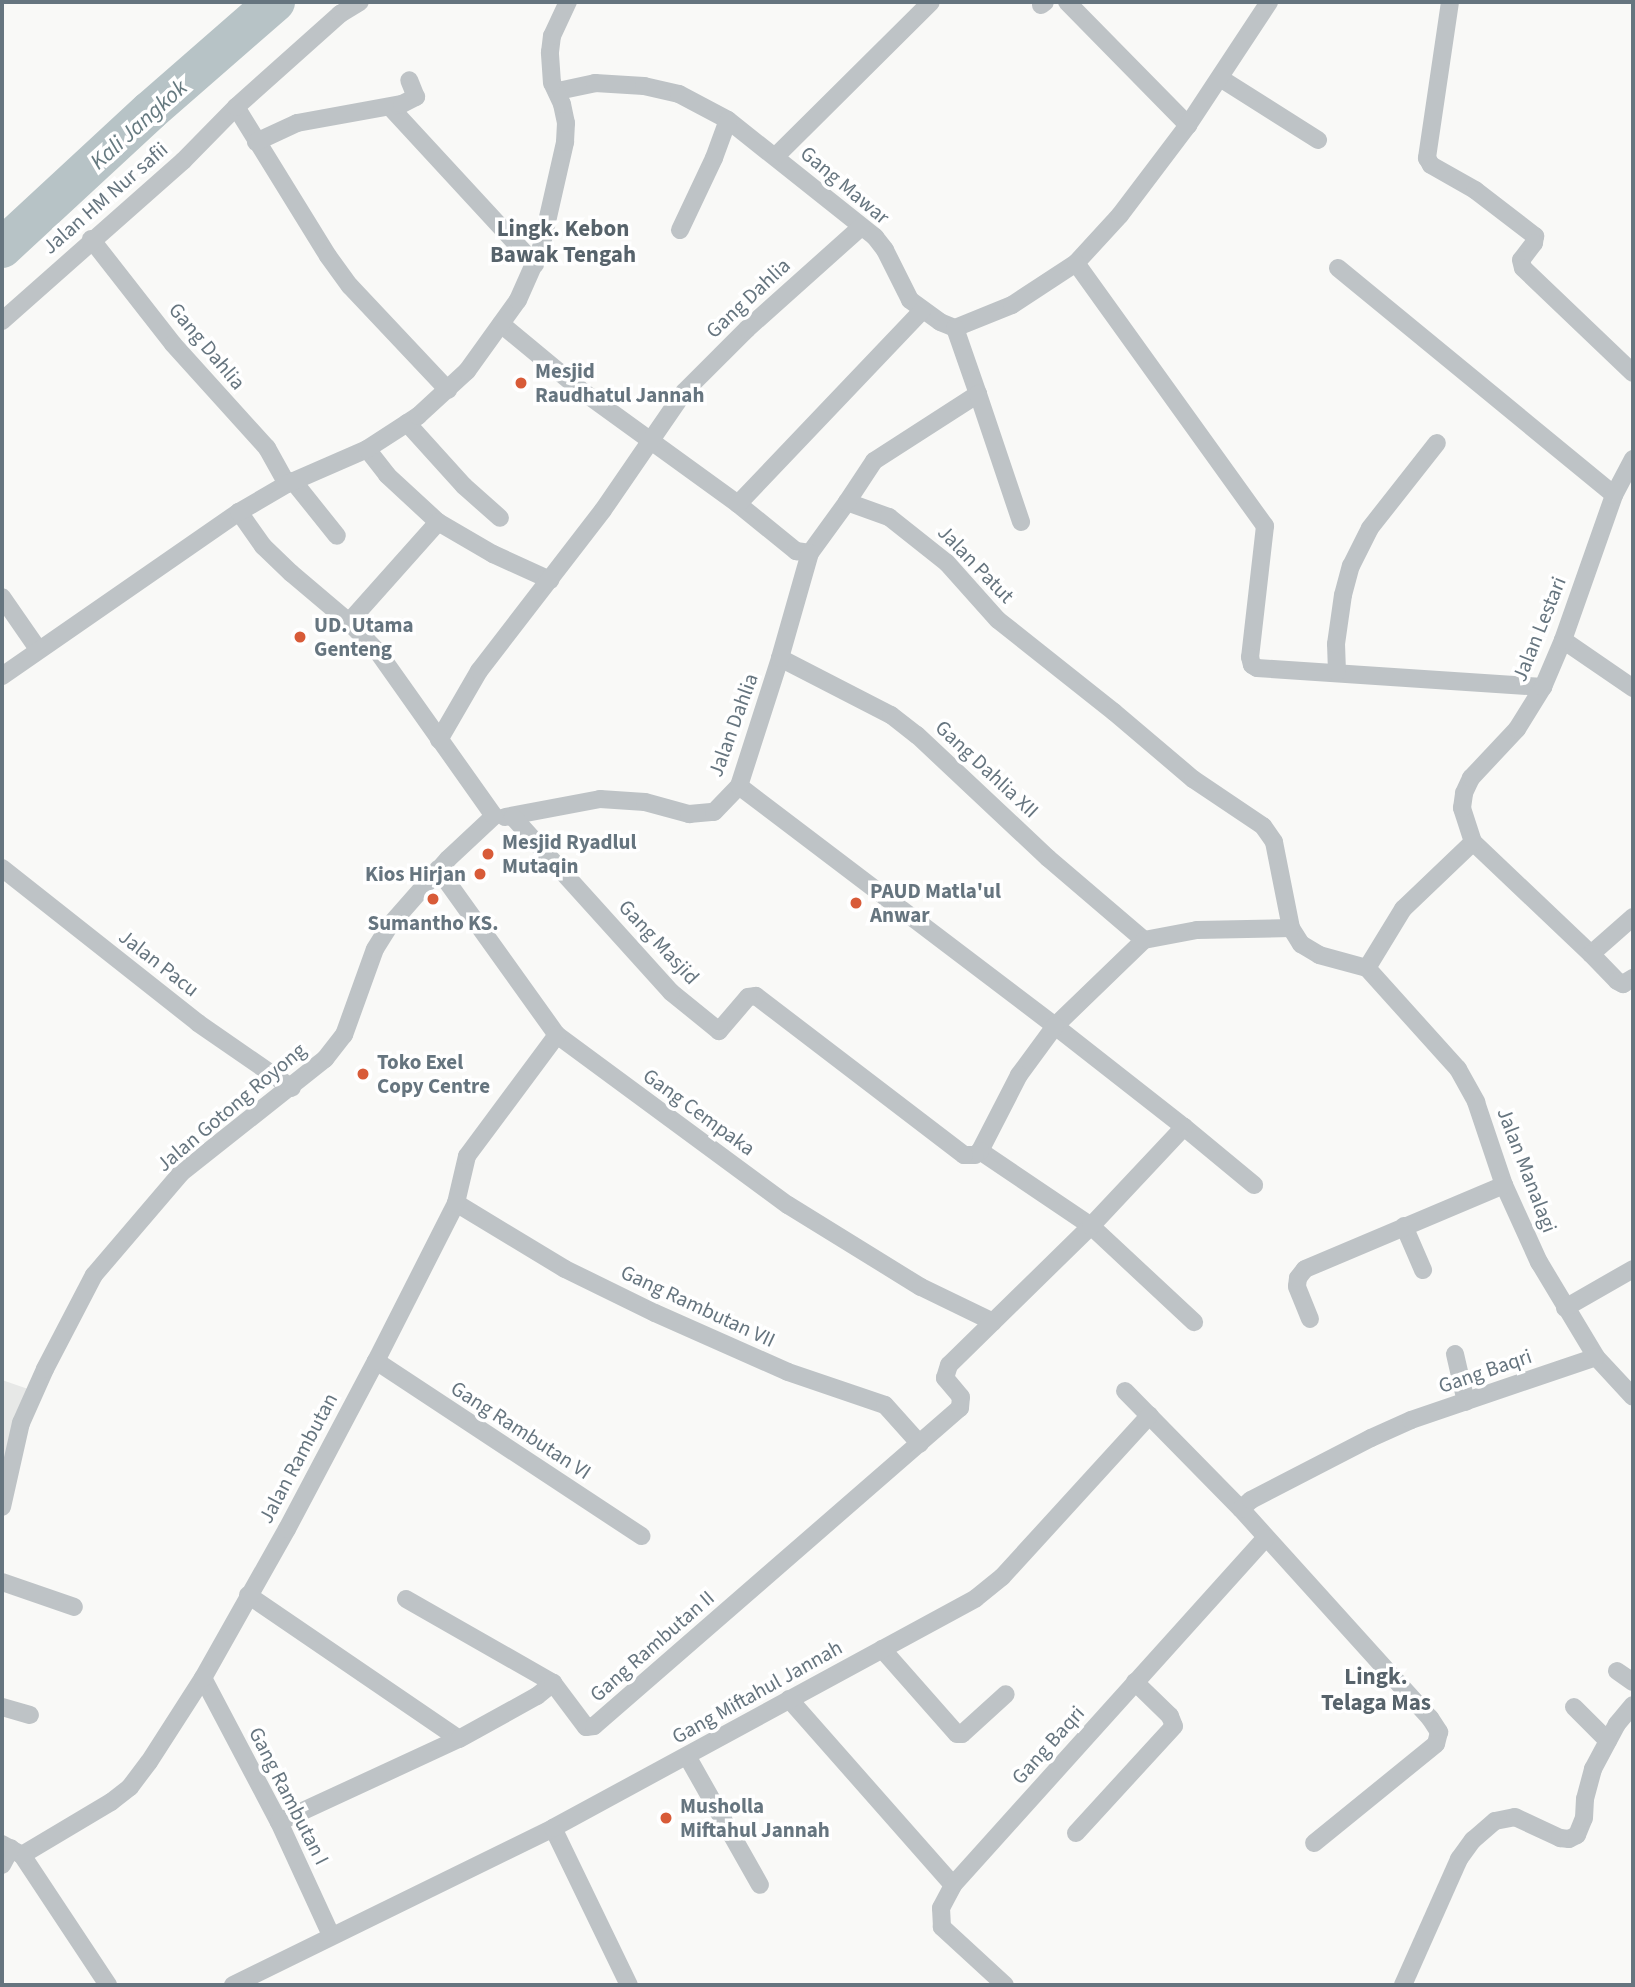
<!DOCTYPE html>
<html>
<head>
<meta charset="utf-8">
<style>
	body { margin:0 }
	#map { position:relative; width:1635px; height:1987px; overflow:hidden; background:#f9f9f7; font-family:"Source Sans 3",sans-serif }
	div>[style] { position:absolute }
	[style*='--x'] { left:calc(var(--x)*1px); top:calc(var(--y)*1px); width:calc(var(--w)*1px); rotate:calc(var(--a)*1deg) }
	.built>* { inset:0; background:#e7e8e7 }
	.river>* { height:40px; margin:-20px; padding:0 20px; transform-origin:20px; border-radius:20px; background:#b7c3c6 }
	.minor>* { height:18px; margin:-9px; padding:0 9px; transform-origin:9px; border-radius:9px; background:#bec3c6 }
	.dots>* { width:19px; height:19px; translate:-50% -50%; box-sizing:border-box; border:4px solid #fff; border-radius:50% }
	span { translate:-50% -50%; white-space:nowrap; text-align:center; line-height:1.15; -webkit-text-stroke:7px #fff; paint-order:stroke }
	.street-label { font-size:21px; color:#66757f }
	.poi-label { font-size:21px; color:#66757f; font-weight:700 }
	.left { translate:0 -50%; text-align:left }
	.right { translate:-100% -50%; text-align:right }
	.water-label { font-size:23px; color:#667a80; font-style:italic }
	.neighbourhood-label { font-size:23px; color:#57636b; font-weight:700 }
	.frame { position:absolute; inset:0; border:4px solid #66757f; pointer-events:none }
</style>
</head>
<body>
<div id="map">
	<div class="built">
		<i style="clip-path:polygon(2px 1380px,31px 1390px,2px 1513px)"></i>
	</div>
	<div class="river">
		<i style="--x:2;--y:248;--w:202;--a:-42.8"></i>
		<i style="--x:150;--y:111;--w:166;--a:-41.1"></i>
	</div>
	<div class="minor">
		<i style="--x:1067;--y:2;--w:173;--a:45.5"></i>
		<i style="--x:1450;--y:2;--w:158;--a:98.4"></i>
		<i style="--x:1427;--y:158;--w:8;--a:60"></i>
		<i style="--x:1431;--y:165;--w:51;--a:29.6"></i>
		<i style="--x:1475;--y:190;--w:76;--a:37.5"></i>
		<i style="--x:1535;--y:236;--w:7;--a:98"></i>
		<i style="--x:1534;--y:243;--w:21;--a:127"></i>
		<i style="--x:1521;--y:260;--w:8;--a:76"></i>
		<i style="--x:1523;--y:268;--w:152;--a:43.7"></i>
		<i style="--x:1041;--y:5;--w:5;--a:-37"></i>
		<i style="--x:1220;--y:78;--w:116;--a:32.3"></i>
		<i style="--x:558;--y:91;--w:38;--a:-12"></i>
		<i style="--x:595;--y:83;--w:49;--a:3.5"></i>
		<i style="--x:644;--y:86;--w:36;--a:13"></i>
		<i style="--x:679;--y:94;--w:55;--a:28"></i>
		<i style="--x:728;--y:120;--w:188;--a:38.5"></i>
		<i style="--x:875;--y:237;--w:16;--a:52"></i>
		<i style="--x:885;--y:250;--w:56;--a:63.4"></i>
		<i style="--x:910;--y:300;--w:37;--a:36"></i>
		<i style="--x:940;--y:322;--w:16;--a:22"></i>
		<i style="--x:955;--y:328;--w:61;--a:-22"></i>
		<i style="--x:1012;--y:305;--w:77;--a:-33.3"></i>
		<i style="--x:1076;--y:263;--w:65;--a:-47.5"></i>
		<i style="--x:1120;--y:215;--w:113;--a:-52.9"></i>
		<i style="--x:1188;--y:125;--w:147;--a:-56.6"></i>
		<i style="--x:236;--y:107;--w:175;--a:58.3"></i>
		<i style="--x:328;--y:256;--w:37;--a:54"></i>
		<i style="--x:350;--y:286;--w:143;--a:46.7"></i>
		<i style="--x:390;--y:107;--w:214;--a:47.3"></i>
		<i style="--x:256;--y:142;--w:45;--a:-24.9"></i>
		<i style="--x:297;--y:123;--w:107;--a:-10.3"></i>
		<i style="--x:402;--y:104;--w:16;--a:-27"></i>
		<i style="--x:416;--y:97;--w:18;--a:-112"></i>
		<i style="--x:776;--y:156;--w:218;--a:-44.8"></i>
		<i style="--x:680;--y:230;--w:80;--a:-64.7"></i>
		<i style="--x:714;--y:158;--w:40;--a:-69.8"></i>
		<i style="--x:91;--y:239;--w:133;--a:52"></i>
		<i style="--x:173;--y:344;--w:140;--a:47.9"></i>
		<i style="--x:267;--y:448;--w:41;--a:60.9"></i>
		<i style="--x:1076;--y:263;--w:324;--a:54.3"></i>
		<i style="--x:1265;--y:526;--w:132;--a:96.5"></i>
		<i style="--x:1250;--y:657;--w:8;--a:76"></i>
		<i style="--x:1252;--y:665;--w:6;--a:31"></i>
		<i style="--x:1257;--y:668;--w:287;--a:3.8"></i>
		<i style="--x:1338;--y:268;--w:357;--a:39.4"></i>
		<i style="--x:2;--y:321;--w:242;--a:-41.5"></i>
		<i style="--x:183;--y:161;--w:76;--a:-45.5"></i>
		<i style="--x:236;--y:107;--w:140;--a:-41.8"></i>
		<i style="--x:340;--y:14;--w:23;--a:-31"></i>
		<i style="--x:501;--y:324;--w:105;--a:39.6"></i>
		<i style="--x:582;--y:391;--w:193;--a:35.9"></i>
		<i style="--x:738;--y:504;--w:75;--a:39"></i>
		<i style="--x:796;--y:551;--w:14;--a:8"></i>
		<i style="--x:810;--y:553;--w:63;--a:-54"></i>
		<i style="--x:847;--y:502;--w:45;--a:19.7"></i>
		<i style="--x:889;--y:517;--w:74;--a:38.4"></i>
		<i style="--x:947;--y:563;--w:76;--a:48.2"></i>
		<i style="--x:998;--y:620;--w:148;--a:38.4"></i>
		<i style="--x:1114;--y:712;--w:104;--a:40.3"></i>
		<i style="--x:1193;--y:779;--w:84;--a:33.9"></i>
		<i style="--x:1263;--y:826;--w:19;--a:55"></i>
		<i style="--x:1274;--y:842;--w:88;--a:78.8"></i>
		<i style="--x:1291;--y:928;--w:19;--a:58"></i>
		<i style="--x:1301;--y:944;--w:21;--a:31"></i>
		<i style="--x:1319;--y:955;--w:50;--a:15.2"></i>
		<i style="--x:1367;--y:968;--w:136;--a:48"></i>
		<i style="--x:1458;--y:1069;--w:38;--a:61"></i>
		<i style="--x:1476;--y:1102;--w:88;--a:71.4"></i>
		<i style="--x:1504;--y:1185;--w:85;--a:65.6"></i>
		<i style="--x:1539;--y:1262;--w:111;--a:59"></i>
		<i style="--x:1596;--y:1357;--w:54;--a:47.2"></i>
		<i style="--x:955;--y:328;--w:70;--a:70.8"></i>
		<i style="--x:407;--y:423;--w:85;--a:47.9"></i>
		<i style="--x:464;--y:486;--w:48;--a:41.6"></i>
		<i style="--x:367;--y:449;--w:33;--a:52"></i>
		<i style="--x:387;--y:475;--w:69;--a:42.7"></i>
		<i style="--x:438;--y:522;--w:64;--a:30.2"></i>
		<i style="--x:493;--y:554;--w:63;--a:24.5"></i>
		<i style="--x:293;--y:481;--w:70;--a:51.3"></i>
		<i style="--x:847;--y:502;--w:49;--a:-56.6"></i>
		<i style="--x:874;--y:461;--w:124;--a:-32.8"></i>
		<i style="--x:978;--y:394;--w:135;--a:71.4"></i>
		<i style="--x:738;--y:504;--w:267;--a:-46.4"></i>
		<i style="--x:2;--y:597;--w:63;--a:55.3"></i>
		<i style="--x:349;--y:622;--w:134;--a:-48.3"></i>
		<i style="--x:1563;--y:640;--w:85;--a:34.4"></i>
		<i style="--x:780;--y:658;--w:125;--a:27.2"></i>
		<i style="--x:891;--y:715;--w:33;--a:38"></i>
		<i style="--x:917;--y:735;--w:180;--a:43.2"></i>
		<i style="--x:1048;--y:858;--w:126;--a:40.5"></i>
		<i style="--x:1337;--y:672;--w:28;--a:-92"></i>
		<i style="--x:1336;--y:644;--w:49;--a:-81.9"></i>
		<i style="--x:1343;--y:595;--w:30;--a:-75"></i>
		<i style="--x:1351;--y:566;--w:42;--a:-63.4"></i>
		<i style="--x:1370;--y:528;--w:108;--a:-51.8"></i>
		<i style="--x:2;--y:676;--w:288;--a:-34.7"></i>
		<i style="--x:439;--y:740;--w:80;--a:-59.9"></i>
		<i style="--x:479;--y:671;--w:203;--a:-52.4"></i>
		<i style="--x:603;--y:510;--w:143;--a:-55.5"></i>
		<i style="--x:684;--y:392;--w:89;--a:-45"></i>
		<i style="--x:747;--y:329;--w:153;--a:-41.8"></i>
		<i style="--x:739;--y:786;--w:397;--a:37.2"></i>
		<i style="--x:1055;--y:1026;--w:124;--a:-44"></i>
		<i style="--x:1144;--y:940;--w:54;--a:-10.7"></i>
		<i style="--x:1197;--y:930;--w:94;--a:-1.2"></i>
		<i style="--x:505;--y:817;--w:97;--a:-10.7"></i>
		<i style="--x:600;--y:799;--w:45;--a:3.8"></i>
		<i style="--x:645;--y:802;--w:46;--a:15.3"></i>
		<i style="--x:689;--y:814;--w:25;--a:-5"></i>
		<i style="--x:714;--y:812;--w:36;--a:-46"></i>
		<i style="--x:739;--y:786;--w:134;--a:-72.2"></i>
		<i style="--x:780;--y:658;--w:109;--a:-74.1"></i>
		<i style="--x:1473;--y:842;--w:163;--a:43.5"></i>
		<i style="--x:1591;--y:954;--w:56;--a:-41.4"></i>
		<i style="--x:2;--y:868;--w:250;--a:38.3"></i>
		<i style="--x:198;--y:1023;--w:114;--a:34.7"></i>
		<i style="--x:438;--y:869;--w:204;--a:54.4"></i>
		<i style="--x:557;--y:1035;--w:287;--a:36.4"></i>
		<i style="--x:788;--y:1205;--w:156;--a:31.7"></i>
		<i style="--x:921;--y:1287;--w:80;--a:25.9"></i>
		<i style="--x:1591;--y:954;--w:37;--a:46"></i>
		<i style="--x:1617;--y:981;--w:7;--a:27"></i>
		<i style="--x:1623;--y:984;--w:12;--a:-31"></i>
		<i style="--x:1367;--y:968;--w:69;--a:-58.6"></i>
		<i style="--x:1403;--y:909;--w:97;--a:-43.7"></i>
		<i style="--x:1473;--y:842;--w:36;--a:-108"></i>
		<i style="--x:1462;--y:808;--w:15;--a:-82"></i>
		<i style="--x:1464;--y:793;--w:17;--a:-65"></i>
		<i style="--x:1471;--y:778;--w:67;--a:-46.8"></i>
		<i style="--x:1517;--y:729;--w:49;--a:-58.2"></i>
		<i style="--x:1543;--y:687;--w:51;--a:-66.9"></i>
		<i style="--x:1563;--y:640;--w:154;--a:-70.6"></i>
		<i style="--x:1614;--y:495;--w:41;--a:-62.2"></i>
		<i style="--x:1184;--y:1127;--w:91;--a:39.6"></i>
		<i style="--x:980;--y:1151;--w:134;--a:34"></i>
		<i style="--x:1091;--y:1226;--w:141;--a:43"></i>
		<i style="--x:456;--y:1203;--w:127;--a:31.2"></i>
		<i style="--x:565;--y:1269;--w:100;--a:26.1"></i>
		<i style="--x:655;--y:1313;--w:145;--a:23.9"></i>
		<i style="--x:788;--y:1372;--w:102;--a:18.8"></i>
		<i style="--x:885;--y:1405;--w:52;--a:48.1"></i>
		<i style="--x:1404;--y:1226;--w:48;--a:66.6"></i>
		<i style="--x:1565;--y:1308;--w:78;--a:-29.8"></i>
		<i style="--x:1310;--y:1319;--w:35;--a:-112"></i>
		<i style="--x:1297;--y:1286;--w:8;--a:-83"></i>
		<i style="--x:1298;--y:1278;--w:11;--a:-52"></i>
		<i style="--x:1305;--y:1269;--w:216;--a:-22.9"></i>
		<i style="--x:1455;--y:1354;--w:49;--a:77.1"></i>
		<i style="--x:376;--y:1361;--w:318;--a:33.4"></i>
		<i style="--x:1125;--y:1391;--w:165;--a:45.5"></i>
		<i style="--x:1241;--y:1509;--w:282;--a:47.9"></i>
		<i style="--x:1430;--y:1718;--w:17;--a:57"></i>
		<i style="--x:1439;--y:1732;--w:12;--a:104"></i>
		<i style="--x:1436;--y:1744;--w:157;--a:140.9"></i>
		<i style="--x:2;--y:1507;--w:86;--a:-77.3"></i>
		<i style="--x:21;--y:1423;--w:59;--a:-66"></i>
		<i style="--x:45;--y:1369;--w:106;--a:-62.5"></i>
		<i style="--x:94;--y:1275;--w:134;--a:-49.5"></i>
		<i style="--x:181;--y:1173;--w:184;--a:-38.4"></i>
		<i style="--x:325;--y:1059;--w:31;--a:-52"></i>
		<i style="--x:344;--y:1035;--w:91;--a:-70.2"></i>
		<i style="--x:375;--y:949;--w:28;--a:-58"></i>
		<i style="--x:390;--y:925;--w:88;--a:-48.7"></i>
		<i style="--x:448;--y:859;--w:63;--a:-43.1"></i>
		<i style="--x:494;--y:816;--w:202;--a:-125.3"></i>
		<i style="--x:377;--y:651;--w:40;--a:-134"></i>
		<i style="--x:349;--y:622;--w:76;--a:-139.8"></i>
		<i style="--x:291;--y:573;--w:39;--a:-136"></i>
		<i style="--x:263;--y:546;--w:42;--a:-125.2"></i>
		<i style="--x:239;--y:512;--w:56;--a:-30.3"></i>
		<i style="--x:287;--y:484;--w:87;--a:-23.6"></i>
		<i style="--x:367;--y:449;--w:61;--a:-32.9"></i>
		<i style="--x:418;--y:416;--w:67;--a:-42.6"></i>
		<i style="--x:467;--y:371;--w:87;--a:-54.3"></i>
		<i style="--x:518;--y:300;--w:57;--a:-66.1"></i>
		<i style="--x:541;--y:248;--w:109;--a:-77.2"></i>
		<i style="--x:565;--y:142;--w:19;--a:-87"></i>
		<i style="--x:566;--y:123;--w:19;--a:-102"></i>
		<i style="--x:562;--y:104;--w:23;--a:-115"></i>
		<i style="--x:552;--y:83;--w:31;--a:-94"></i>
		<i style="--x:550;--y:52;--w:16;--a:-83"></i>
		<i style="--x:552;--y:36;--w:38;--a:-65"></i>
		<i style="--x:1241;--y:1509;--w:13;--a:-42"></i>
		<i style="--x:1251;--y:1500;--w:135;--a:-27.3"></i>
		<i style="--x:1371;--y:1438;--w:44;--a:-24.2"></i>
		<i style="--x:1411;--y:1420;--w:195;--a:-18.8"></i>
		<i style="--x:2;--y:1582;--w:76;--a:19.1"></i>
		<i style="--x:248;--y:1595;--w:255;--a:34.3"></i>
		<i style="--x:406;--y:1599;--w:169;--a:29.7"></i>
		<i style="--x:882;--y:1649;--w:113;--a:48.6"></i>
		<i style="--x:957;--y:1734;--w:5;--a:0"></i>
		<i style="--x:962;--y:1734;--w:59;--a:-42.3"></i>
		<i style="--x:1617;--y:1671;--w:19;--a:35"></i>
		<i style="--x:203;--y:1678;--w:163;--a:62.2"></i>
		<i style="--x:279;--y:1822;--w:124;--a:65.3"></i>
		<i style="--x:789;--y:1699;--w:248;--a:48.6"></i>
		<i style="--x:2;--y:1707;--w:29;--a:16"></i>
		<i style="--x:1574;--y:1707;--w:48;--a:45"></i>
		<i style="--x:687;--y:1756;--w:148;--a:60.5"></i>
		<i style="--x:279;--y:1822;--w:198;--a:-24.8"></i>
		<i style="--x:459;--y:1739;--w:89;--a:-28.9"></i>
		<i style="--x:537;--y:1696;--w:21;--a:-39"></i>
		<i style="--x:553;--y:1683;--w:55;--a:53.1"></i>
		<i style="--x:586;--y:1727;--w:8;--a:-7"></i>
		<i style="--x:594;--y:1726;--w:485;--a:-41"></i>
		<i style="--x:960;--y:1408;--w:11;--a:-85"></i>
		<i style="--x:961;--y:1397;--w:25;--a:-130"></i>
		<i style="--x:945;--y:1378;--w:14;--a:-73"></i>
		<i style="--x:949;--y:1365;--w:199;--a:-44.4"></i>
		<i style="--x:1091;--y:1226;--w:136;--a:-46.8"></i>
		<i style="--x:1184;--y:1127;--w:164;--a:-141.9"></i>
		<i style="--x:1055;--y:1026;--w:61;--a:126.3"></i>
		<i style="--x:1019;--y:1075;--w:85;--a:117.2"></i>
		<i style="--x:980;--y:1151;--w:6;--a:141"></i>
		<i style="--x:975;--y:1155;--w:11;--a:180"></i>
		<i style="--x:964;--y:1155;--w:262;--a:-142.6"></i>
		<i style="--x:756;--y:996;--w:8;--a:173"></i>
		<i style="--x:748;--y:997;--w:45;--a:130.5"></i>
		<i style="--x:719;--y:1031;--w:62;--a:-140.9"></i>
		<i style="--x:671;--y:992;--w:236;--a:-132.1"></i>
		<i style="--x:553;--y:1828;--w:174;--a:64.2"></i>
		<i style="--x:1076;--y:1833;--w:145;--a:-47.5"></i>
		<i style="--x:1174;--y:1726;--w:11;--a:-112"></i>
		<i style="--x:1170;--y:1716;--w:49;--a:-135.8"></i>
		<i style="--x:2;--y:1844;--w:23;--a:29"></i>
		<i style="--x:22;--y:1855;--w:156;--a:56.5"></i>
		<i style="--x:22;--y:1855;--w:104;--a:-30.8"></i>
		<i style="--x:111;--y:1802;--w:24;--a:-38"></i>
		<i style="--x:130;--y:1787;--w:31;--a:-53"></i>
		<i style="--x:149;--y:1762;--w:100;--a:-57.3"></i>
		<i style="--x:203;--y:1678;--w:171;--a:-60.6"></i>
		<i style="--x:287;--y:1529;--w:190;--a:-62.1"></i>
		<i style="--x:376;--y:1361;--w:177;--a:-63.1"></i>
		<i style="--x:456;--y:1203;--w:48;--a:-76.8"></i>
		<i style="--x:467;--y:1156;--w:151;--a:-53.4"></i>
		<i style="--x:2;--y:1865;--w:19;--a:-62"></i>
		<i style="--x:233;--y:1985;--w:356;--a:-26.1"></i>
		<i style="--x:553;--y:1828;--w:481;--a:-28.5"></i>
		<i style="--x:976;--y:1598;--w:33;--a:-39"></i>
		<i style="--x:1002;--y:1577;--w:219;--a:-47.6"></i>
		<i style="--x:1005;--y:1985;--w:86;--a:-137.4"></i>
		<i style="--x:942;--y:1927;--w:19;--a:-93"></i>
		<i style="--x:941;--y:1908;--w:26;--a:-62"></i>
		<i style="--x:953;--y:1885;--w:467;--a:-48"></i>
		<i style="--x:1403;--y:1985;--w:138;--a:-66"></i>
		<i style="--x:1459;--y:1859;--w:24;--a:-54"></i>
		<i style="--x:1473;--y:1840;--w:29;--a:-41"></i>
		<i style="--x:1495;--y:1821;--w:20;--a:-11"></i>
		<i style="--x:1515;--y:1817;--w:50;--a:25"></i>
		<i style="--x:1560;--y:1838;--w:9;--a:6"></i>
		<i style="--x:1569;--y:1839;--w:9;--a:-27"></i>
		<i style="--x:1577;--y:1835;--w:18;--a:-68"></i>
		<i style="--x:1584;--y:1818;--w:19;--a:-87"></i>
		<i style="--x:1585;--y:1799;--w:31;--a:-75"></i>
		<i style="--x:1593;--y:1769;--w:51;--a:-61.9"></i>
		<i style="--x:1617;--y:1724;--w:25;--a:-50"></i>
	</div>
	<div class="dots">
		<i style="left:521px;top:383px;background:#d85b38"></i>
		<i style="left:300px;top:637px;background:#d85b38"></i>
		<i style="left:488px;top:854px;background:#d85b38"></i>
		<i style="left:480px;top:874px;background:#d85b38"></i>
		<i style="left:433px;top:899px;background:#d85b38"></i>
		<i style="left:856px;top:903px;background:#d85b38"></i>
		<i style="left:363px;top:1074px;background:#d85b38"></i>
		<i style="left:666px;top:1818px;background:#d85b38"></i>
	</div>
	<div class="street-label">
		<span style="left:845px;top:185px;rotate:40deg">Gang Mawar</span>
		<span style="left:105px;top:198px;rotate:-41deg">Jalan HM Nur safii</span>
		<span style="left:748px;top:298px;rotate:-43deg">Gang Dahlia</span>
		<span style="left:207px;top:346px;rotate:50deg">Gang Dahlia</span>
		<span style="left:976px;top:564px;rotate:46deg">Jalan Patut</span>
		<span style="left:1539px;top:629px;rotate:-68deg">Jalan Lestari</span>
		<span style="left:733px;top:725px;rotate:-70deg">Jalan Dahlia</span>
		<span style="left:987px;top:769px;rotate:43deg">Gang Dahlia XII</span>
		<span style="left:659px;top:942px;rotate:47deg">Gang Masjid</span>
		<span style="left:159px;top:963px;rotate:38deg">Jalan Pacu</span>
		<span style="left:231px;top:1107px;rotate:-40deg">Jalan Gotong Royong</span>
		<span style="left:699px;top:1112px;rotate:36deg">Gang Cempaka</span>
		<span style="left:1527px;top:1170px;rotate:69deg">Jalan Manalagi</span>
		<span style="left:698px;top:1306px;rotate:25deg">Gang Rambutan VII</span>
		<span style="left:1485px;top:1371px;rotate:-19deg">Gang Baqri</span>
		<span style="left:521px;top:1430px;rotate:33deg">Gang Rambutan VI</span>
		<span style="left:298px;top:1458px;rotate:-62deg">Jalan Rambutan</span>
		<span style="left:652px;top:1646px;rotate:-41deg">Gang Rambutan II</span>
		<span style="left:757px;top:1692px;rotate:-29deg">Gang Miftahul Jannah</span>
		<span style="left:1048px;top:1745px;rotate:-48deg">Gang Baqri</span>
		<span style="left:289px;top:1796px;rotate:63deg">Gang Rambutan I</span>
	</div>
	<div class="poi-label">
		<span class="left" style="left:535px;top:383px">Mesjid<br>Raudhatul Jannah</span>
		<span class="left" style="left:314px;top:637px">UD. Utama<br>Genteng</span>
		<span class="left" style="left:502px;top:854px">Mesjid Ryadlul<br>Mutaqin</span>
		<span class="right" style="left:466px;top:874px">Kios Hirjan</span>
		<span class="left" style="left:870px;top:903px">PAUD Matla'ul<br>Anwar</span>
		<span style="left:433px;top:923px">Sumantho KS.</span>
		<span class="left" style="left:377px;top:1074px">Toko Exel<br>Copy Centre</span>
		<span class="left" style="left:680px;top:1818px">Musholla<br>Miftahul Jannah</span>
	</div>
	<div class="water-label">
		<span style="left:139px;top:125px;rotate:-42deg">Kali Jangkok</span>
	</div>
	<div class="neighbourhood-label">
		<span style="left:563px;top:242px">Lingk. Kebon<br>Bawak Tengah</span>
		<span style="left:1376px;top:1690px">Lingk.<br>Telaga Mas</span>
	</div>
	<div class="frame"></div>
</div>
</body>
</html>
